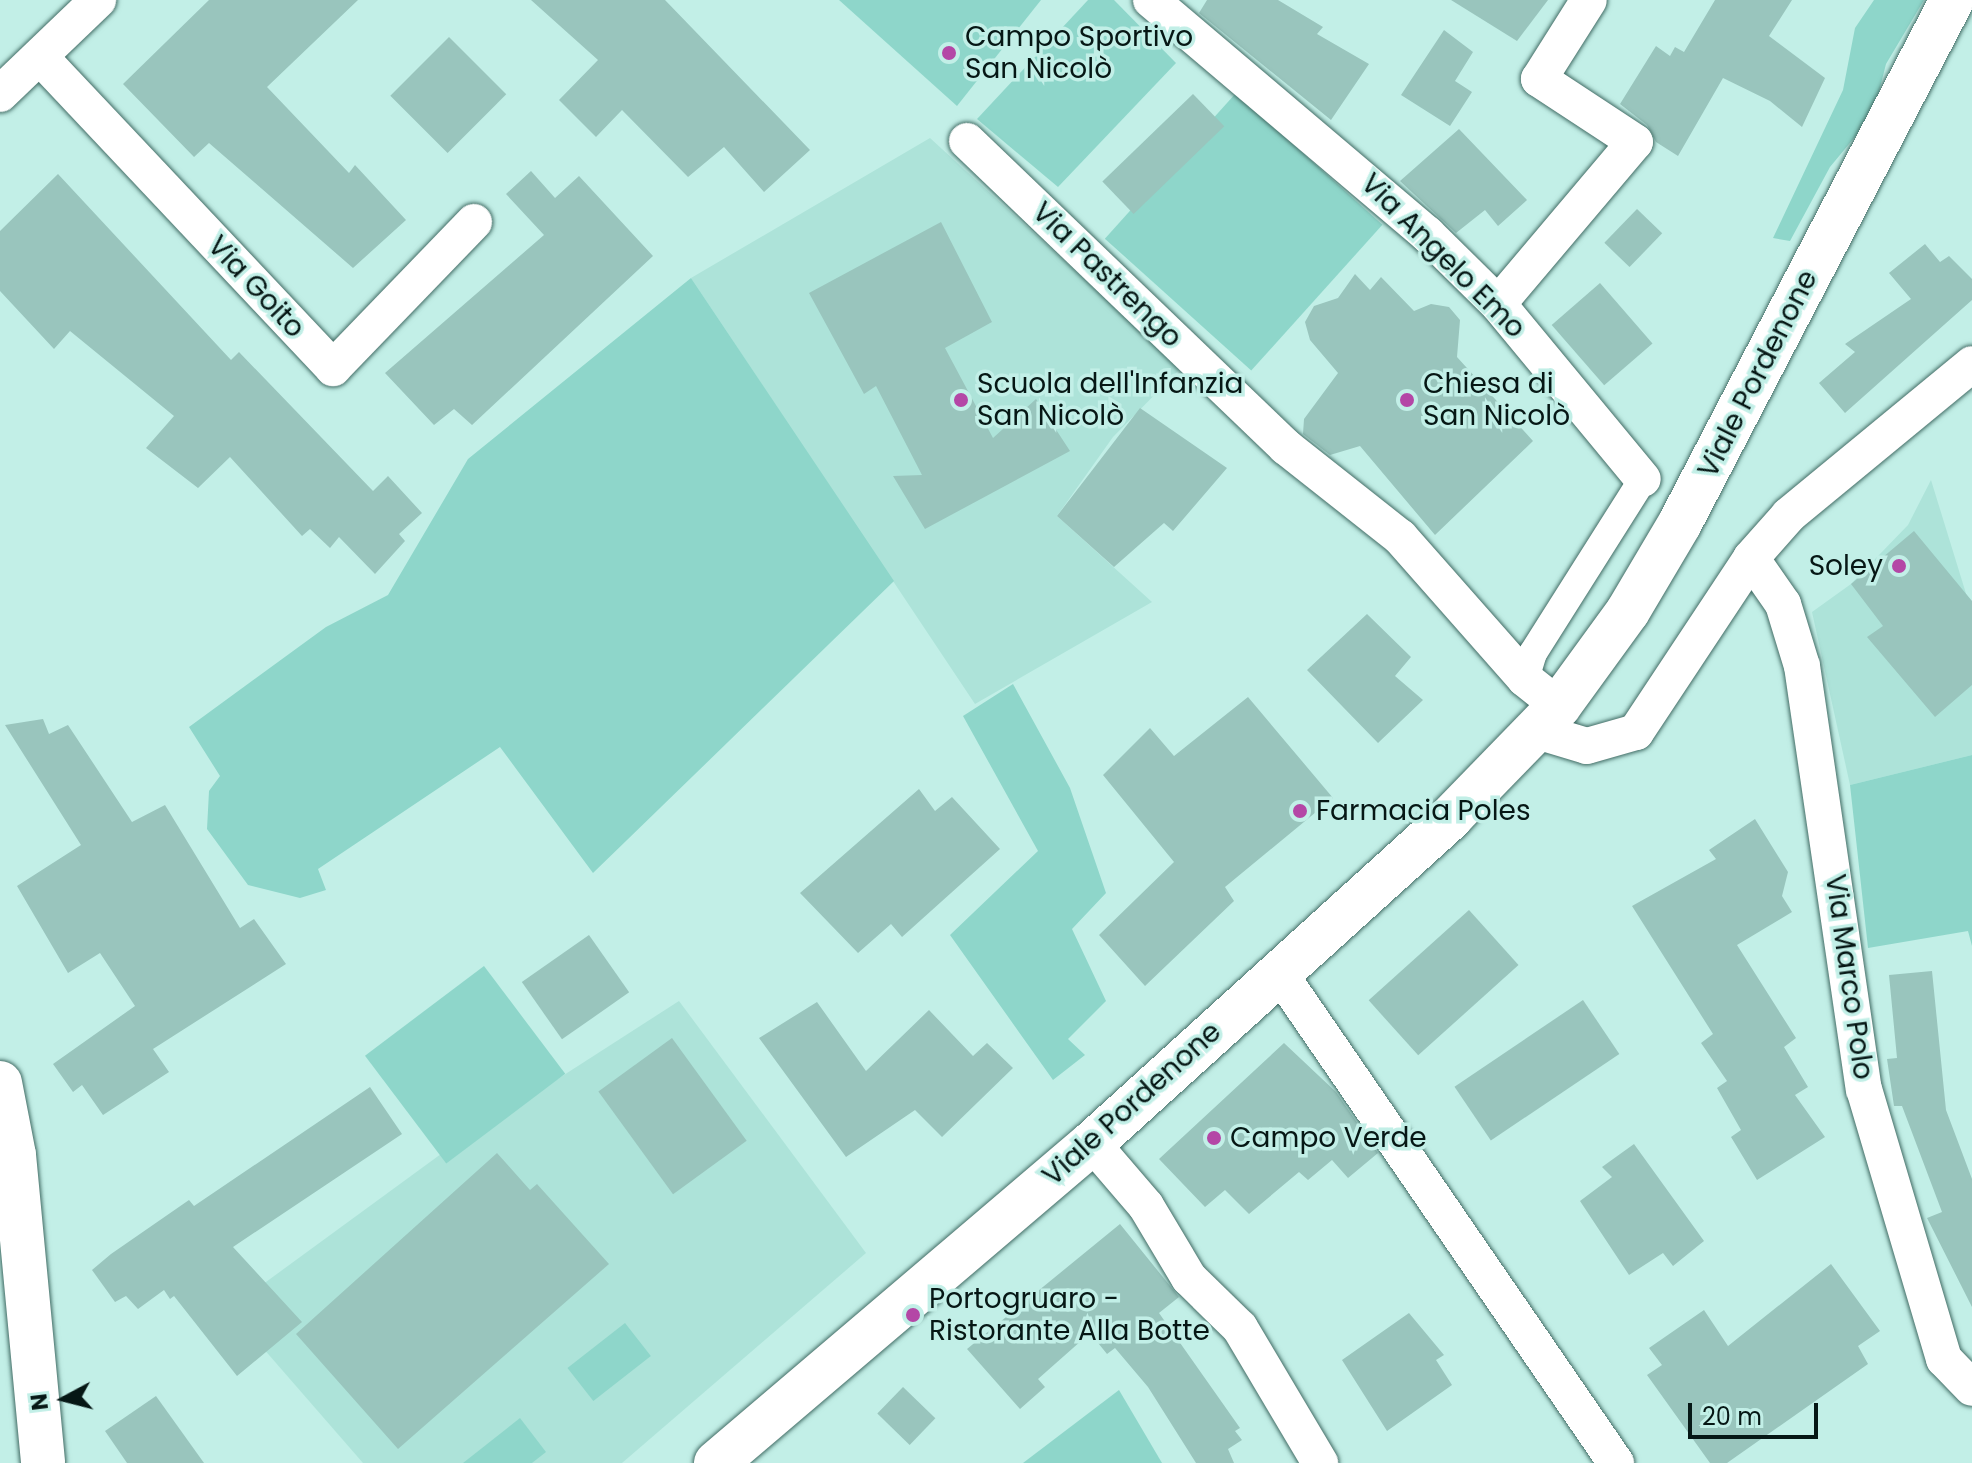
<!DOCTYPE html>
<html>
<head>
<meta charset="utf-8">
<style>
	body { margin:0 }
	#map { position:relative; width:1972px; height:1463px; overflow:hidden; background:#c2efe7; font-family:Poppins,sans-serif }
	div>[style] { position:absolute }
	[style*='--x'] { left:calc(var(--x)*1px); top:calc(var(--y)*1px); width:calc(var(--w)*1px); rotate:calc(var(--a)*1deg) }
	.built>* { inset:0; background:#ade3d9 }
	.green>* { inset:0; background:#8ed6ca; transform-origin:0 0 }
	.building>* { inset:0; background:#99c5bd; transform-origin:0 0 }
	.roads { filter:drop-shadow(0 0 2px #426c65) drop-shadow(0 0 2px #426c65) }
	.pedestrian>* { height:28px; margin:-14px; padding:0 14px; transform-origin:14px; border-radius:14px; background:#fff }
	.minor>* { height:36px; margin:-18px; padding:0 18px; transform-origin:18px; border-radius:18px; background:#fff }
	.tertiary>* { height:44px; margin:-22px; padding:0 22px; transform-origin:22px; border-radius:22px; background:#fff }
	.secondary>* { height:44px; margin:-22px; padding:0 22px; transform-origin:22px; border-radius:22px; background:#fff }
	.dots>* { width:22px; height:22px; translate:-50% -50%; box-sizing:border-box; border:4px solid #c2efe7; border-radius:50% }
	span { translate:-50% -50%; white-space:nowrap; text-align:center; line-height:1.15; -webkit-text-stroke:7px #c2efe7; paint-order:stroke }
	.poi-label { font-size:28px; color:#061715 }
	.left { translate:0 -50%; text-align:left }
	.right { translate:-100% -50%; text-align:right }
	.street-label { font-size:28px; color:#061715 }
	.north { position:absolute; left:24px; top:1359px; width:80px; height:80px; -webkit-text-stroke:6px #c2efe7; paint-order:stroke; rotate:263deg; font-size:22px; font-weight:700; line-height:32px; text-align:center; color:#061715 }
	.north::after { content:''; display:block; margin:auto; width:28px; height:36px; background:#061715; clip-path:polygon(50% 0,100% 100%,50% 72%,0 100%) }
	.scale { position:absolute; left:1688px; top:1403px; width:130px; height:36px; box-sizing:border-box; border:4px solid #061715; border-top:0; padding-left:10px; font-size:24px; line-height:28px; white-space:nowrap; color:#061715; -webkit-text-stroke:6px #c2efe7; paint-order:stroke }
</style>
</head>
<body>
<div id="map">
	<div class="built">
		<i style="clip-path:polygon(930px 138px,1181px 368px,1113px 437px,1057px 516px,1152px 602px,975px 704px,691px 278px)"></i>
		<i style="clip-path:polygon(1931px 480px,1972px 613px,1972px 755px,1850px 785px,1812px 612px,1851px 584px,1908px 525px)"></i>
		<i style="clip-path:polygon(679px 1001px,866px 1253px,622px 1463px,363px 1463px,229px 1309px,441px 1154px)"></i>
	</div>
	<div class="green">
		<i style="clip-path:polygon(839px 0,1041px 0,957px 106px)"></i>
		<i style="clip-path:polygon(1088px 0,1114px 0,1176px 63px,1058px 187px,977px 119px)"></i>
		<i style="clip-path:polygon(1874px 0,1924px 0,1886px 64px,1873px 115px,1830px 167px,1790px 241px,1773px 238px,1843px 90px,1855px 28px)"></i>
		<i style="left:1236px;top:93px;width:197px;height:196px;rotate:42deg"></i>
		<i style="clip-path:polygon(691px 278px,894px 581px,593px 873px,500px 747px,318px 869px,326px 890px,300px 898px,248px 885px,207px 829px,209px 791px,220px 776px,189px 727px,326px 627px,388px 595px,468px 459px)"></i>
		<i style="clip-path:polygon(1013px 684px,1070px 788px,1106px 893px,1072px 929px,1106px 1001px,1068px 1039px,1085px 1055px,1053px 1080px,950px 935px,1038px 851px,963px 716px)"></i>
		<i style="clip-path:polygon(1972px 755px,1972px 946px,1968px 931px,1868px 948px,1850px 785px)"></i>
		<i style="left:484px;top:966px;width:135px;height:149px;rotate:53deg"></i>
		<i style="left:625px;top:1323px;width:42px;height:73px;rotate:52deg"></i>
		<i style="clip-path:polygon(1119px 1390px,1162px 1463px,1023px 1463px)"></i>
		<i style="clip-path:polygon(520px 1418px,546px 1452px,532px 1463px,463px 1463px)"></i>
	</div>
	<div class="building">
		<i style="clip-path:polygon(209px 0,358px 0,267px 87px,349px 173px,355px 165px,406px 220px,353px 268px,209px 143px,194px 157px,123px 84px)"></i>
		<i style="clip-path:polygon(531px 0,665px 0,810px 150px,764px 192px,724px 147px,688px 177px,622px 110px,596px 137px,559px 100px,598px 60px)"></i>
		<i style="clip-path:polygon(1207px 0,1278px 0,1323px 27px,1317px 34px,1369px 64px,1331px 120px,1199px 13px)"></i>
		<i style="clip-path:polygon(1451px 0,1548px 0,1517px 41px)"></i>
		<i style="clip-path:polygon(1715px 0,1792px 0,1769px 36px,1825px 78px,1802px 127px,1770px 101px,1723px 78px,1678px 156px,1656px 142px,1647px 125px,1620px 104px,1656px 46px,1670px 56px,1675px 47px,1684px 52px)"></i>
		<i style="clip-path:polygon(1444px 30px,1473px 52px,1455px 81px,1472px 92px,1450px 126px,1401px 95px)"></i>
		<i style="left:449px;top:37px;width:81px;height:83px;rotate:45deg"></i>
		<i style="left:1193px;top:94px;width:45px;height:126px;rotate:46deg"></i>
		<i style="clip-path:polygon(1459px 129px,1527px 200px,1498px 226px,1485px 210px,1456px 233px,1400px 181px)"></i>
		<i style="clip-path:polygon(531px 171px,555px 198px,579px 176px,653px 256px,472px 425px,454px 409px,434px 425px,385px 373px,544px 235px,506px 194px)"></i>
		<i style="clip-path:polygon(58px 174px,231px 360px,239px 352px,373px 491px,388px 476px,422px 513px,399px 534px,405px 541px,375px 574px,339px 537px,330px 548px,310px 529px,302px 536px,230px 457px,198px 488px,146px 448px,174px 416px,70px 331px,54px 349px,0 291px,0 231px)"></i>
		<i style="left:1637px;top:209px;width:35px;height:47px;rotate:44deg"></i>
		<i style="clip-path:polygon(941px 222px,992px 322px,945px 348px,993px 438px,1036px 399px,1070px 451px,925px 529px,893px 476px,922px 475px,876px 386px,864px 394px,809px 293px)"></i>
		<i style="clip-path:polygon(1925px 244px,1940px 262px,1949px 256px,1972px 279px,1972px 300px,1845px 413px,1819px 383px,1855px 352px,1845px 344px,1911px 299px,1889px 273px)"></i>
		<i style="clip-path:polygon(1355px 274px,1370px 290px,1381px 277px,1414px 311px,1431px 304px,1449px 307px,1460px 320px,1457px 357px,1533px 441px,1435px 535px,1360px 446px,1330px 455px,1303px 434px,1304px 419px,1338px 373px,1310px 340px,1305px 322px,1314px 306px,1338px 298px)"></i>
		<i style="left:1600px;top:283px;width:80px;height:64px;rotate:49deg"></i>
		<i style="clip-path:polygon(1140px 408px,1227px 468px,1173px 531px,1164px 523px,1114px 567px,1057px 516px)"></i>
		<i style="clip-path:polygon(1914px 531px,1972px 601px,1972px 685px,1935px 717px,1867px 637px,1883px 626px,1851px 584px)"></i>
		<i style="clip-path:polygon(1367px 614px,1411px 657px,1395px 676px,1423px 700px,1378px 743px,1307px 670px)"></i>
		<i style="clip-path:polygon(1248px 697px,1333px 798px,1225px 887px,1234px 901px,1145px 986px,1099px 935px,1174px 862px,1103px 775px,1150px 728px,1174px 756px)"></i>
		<i style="clip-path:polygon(43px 719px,49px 734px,68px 725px,132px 822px,165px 805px,240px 928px,254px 919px,286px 964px,153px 1049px,169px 1072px,103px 1115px,82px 1085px,73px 1092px,53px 1064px,135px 1006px,100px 953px,68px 973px,17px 886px,81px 845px,5px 725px)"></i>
		<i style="clip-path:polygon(919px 789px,935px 811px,952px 797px,1000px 849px,902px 937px,891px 924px,858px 953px,800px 893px)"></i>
		<i style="clip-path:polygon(1755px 819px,1788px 872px,1782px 896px,1792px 912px,1737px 945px,1796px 1038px,1784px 1047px,1808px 1087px,1795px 1095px,1825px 1137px,1757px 1180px,1731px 1137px,1741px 1130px,1717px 1088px,1727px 1081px,1701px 1043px,1713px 1034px,1632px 906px,1716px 859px,1709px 850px)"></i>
		<i style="left:1469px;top:910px;width:74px;height:135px;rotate:48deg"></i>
		<i style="left:589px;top:935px;width:70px;height:82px;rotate:55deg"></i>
		<i style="clip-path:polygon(1932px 971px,1946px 1110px,1972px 1179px,1972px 1307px,1927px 1218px,1942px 1212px,1902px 1106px,1894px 1106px,1887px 1059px,1897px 1058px,1889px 975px)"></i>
		<i style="left:1583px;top:1000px;width:65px;height:155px;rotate:56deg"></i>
		<i style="clip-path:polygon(817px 1002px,866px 1071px,929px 1010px,973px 1056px,987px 1043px,1013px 1068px,942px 1137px,915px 1110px,846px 1157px,759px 1038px)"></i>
		<i style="left:672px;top:1038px;width:127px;height:91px;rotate:54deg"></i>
		<i style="clip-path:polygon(1284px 1043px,1336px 1092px,1378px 1153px,1348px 1178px,1332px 1160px,1308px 1180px,1299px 1172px,1249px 1214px,1225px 1190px,1205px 1207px,1159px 1159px)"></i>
		<i style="clip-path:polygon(370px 1087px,402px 1134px,233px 1247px,302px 1322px,237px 1376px,174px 1296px,170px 1299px,164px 1290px,138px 1309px,126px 1296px,115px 1302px,92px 1270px,111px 1254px,189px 1200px,194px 1206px)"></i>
		<i style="clip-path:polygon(1634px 1144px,1704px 1241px,1673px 1266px,1663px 1253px,1629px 1275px,1580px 1201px,1612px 1177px,1602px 1167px)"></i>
		<i style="clip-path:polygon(497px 1153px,530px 1190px,537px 1184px,609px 1264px,398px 1449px,296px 1334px)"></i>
		<i style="clip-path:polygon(1120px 1224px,1179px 1297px,1159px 1313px,1240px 1428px,1235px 1431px,1242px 1440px,1228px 1449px,1234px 1463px,1196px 1463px,1148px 1387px,1115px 1348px,1107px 1354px,1090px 1333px,1038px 1379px,1045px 1387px,1020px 1409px,967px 1349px)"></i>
		<i style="clip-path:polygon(1831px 1264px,1880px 1331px,1858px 1346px,1868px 1364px,1727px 1463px,1710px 1463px,1647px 1375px,1662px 1365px,1649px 1348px,1704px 1310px,1728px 1346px)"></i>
		<i style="clip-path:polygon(1409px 1313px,1444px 1355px,1436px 1360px,1452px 1385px,1387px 1431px,1342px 1360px)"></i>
		<i style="left:903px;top:1387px;width:45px;height:37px;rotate:44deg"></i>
		<i style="clip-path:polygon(156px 1396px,204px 1463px,127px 1463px,105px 1431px)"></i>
	</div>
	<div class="roads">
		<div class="pedestrian">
			<i style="--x:1525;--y:679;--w:27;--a:-73"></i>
			<i style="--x:1533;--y:653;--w:206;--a:-57.7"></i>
		</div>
		<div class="minor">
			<i style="--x:1151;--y:0;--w:362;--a:40.3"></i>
			<i style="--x:1427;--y:234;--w:100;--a:44.6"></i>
			<i style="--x:1498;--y:304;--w:227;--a:50.4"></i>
			<i style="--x:41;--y:58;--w:426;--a:46.7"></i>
			<i style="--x:333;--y:368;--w:203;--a:-46"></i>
			<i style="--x:0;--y:94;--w:136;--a:-43.8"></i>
			<i style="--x:967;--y:141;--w:442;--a:43.8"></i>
			<i style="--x:1286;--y:447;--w:145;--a:38.3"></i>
			<i style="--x:1400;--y:537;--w:189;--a:48.6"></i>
			<i style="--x:1525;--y:679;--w:43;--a:38.5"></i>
			<i style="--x:1498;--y:304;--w:212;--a:-49.8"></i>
			<i style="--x:1635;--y:142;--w:115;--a:-146.7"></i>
			<i style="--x:1539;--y:79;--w:93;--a:-57.7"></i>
			<i style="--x:1751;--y:558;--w:56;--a:55.2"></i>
			<i style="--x:1783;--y:604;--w:65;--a:73"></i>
			<i style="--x:1802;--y:666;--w:428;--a:81.7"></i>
			<i style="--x:1864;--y:1089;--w:282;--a:73.5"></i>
			<i style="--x:1944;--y:1359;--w:40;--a:46"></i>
			<i style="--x:1537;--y:731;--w:52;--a:16.7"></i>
			<i style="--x:1587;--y:746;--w:51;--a:-15.9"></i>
			<i style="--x:1636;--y:732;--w:209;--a:-56.5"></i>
			<i style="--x:1751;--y:558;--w:57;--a:-48.5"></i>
			<i style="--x:1789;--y:515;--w:237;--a:-39.5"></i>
			<i style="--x:1278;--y:971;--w:597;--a:55.51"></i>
			<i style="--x:1092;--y:1143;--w:83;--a:49.4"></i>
			<i style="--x:1146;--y:1206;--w:84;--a:59.2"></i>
			<i style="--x:1189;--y:1278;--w:71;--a:44.4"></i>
			<i style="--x:1240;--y:1328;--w:157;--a:59.3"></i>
		</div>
		<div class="tertiary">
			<i style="--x:0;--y:1083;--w:73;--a:79"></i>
			<i style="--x:14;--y:1155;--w:309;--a:84.6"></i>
		</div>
		<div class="secondary">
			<i style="--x:716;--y:1463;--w:494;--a:-40.4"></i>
			<i style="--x:1092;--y:1143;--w:485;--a:-42.2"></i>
			<i style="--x:1451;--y:817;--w:155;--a:-45.8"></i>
			<i style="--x:1559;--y:706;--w:117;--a:-54"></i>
			<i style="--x:1628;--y:611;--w:102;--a:-59.4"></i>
			<i style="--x:1680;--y:523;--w:590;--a:-62.52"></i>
		</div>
	</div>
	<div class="dots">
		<i style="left:949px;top:53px;background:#b447a6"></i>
		<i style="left:961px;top:400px;background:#b447a6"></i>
		<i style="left:1407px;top:400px;background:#b447a6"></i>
		<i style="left:1899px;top:566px;background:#b447a6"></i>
		<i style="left:1300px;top:811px;background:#b447a6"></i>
		<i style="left:1214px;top:1138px;background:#b447a6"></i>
		<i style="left:913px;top:1315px;background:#b447a6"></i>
	</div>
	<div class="poi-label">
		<span class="left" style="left:965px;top:53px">Campo Sportivo<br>San Nicolò</span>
		<span class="left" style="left:977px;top:400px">Scuola dell'Infanzia<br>San Nicolò</span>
		<span class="left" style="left:1423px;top:400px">Chiesa di<br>San Nicolò</span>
		<span class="right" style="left:1883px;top:566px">Soley</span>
		<span class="left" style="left:1316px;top:811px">Farmacia Poles</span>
		<span class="left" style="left:1230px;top:1138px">Campo Verde</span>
		<span class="left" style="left:929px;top:1315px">Portogruaro -<br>Ristorante Alla Botte</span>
	</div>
	<div class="street-label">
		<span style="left:1443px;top:256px;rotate:45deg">Via Angelo Emo</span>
		<span style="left:1107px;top:275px;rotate:44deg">Via Pastrengo</span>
		<span style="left:256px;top:287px;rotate:47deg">Via Goito</span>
		<span style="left:1758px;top:374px;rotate:-63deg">Viale Pordenone</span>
		<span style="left:1849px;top:977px;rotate:82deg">Via Marco Polo</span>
		<span style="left:1132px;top:1104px;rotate:-42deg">Viale Pordenone</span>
	</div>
	<div class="north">N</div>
	<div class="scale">20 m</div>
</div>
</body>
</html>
